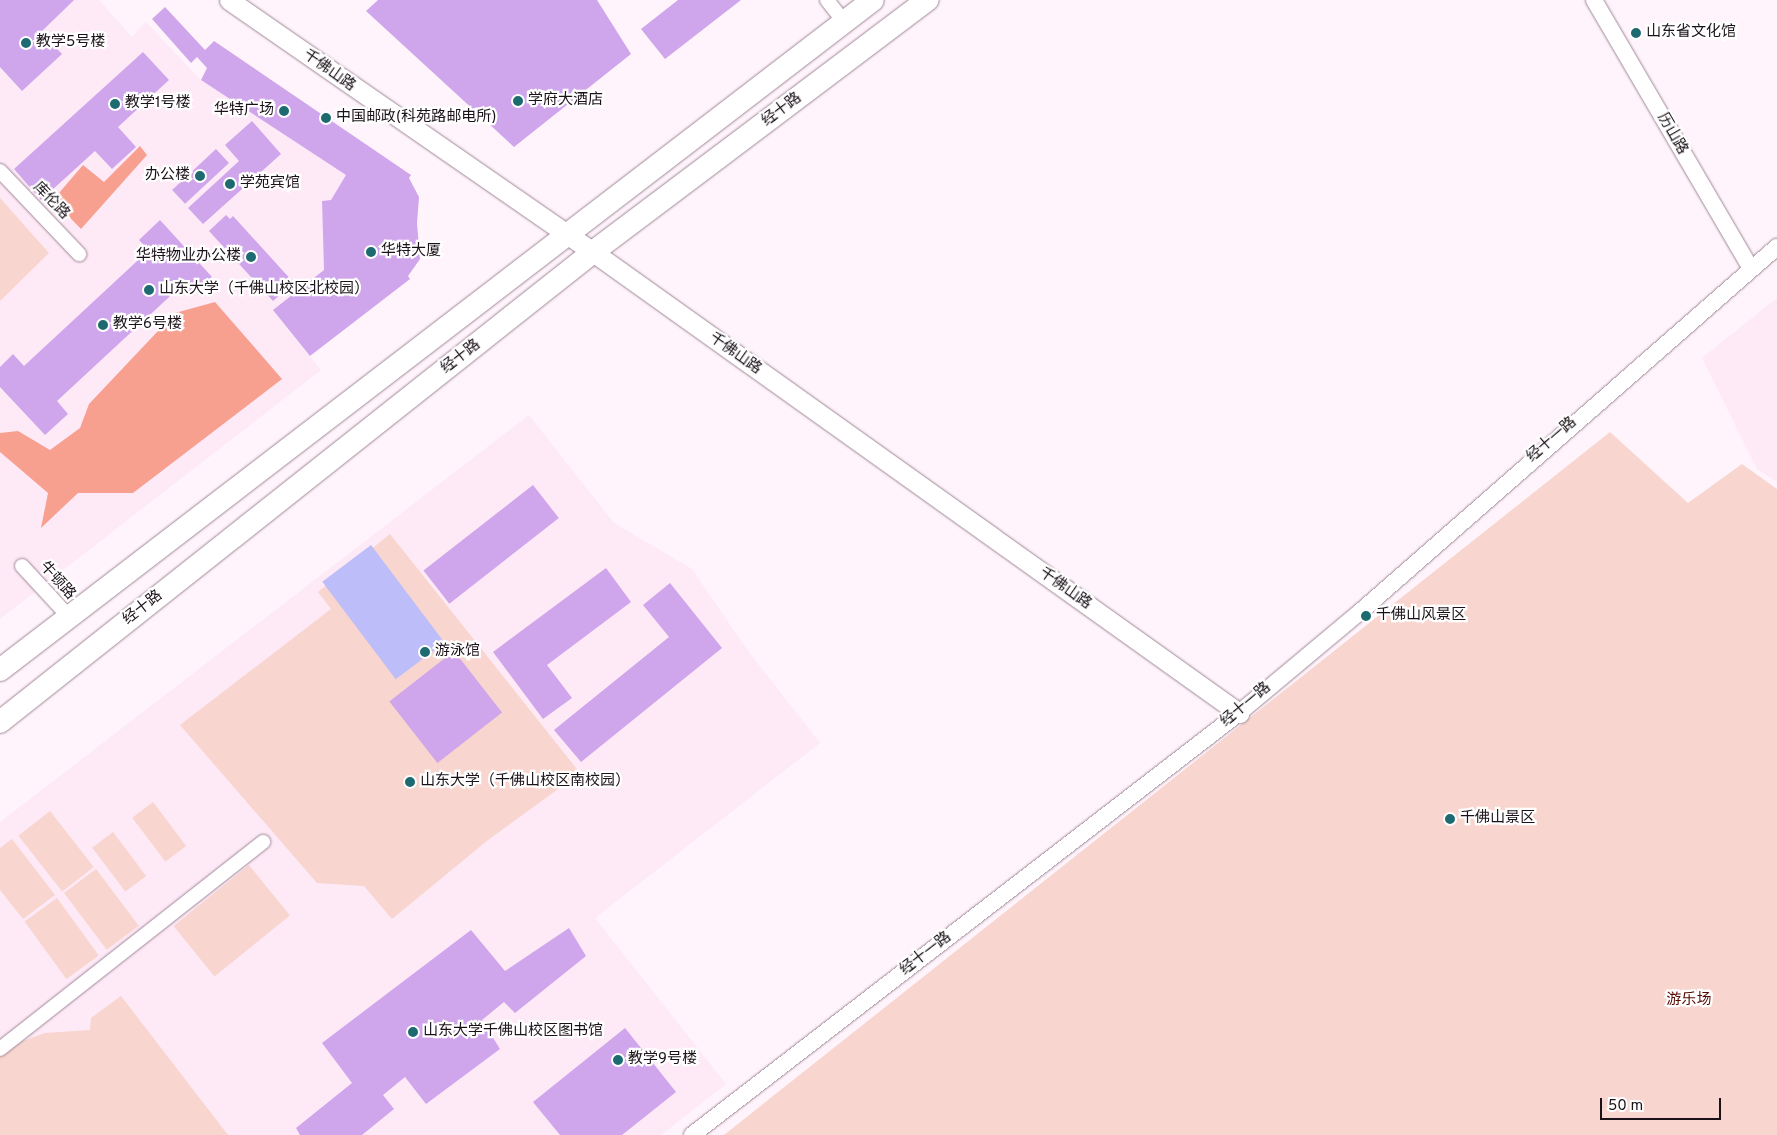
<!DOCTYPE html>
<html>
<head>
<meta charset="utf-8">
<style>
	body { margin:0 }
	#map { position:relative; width:1777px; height:1135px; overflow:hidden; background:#fff4fb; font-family:Overpass,"Noto Sans SC",sans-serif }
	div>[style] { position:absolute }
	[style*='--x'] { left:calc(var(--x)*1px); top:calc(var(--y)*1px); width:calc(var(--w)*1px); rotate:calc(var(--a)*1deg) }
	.built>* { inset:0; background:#fee9f7 }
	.green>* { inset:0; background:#f8d5ce; transform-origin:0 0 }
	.forest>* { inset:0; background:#f7a090 }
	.water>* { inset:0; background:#bdbdfa; transform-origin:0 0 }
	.building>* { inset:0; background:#cfa5eb; transform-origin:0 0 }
	.roads { filter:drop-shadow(0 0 1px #9f8797) drop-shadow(0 0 1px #9f8797) }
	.minor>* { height:14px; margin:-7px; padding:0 7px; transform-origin:7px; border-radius:7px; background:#fff }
	.tertiary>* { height:16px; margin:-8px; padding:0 8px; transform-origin:8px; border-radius:8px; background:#fff }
	.secondary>* { height:19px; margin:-9.5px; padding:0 9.5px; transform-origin:9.5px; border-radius:9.5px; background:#fff }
	.trunk>* { height:22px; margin:-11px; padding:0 11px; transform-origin:11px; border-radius:11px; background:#fff }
	.dots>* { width:14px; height:14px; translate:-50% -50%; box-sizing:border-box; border:2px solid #fff; border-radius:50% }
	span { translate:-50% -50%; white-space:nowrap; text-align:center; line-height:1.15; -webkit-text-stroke:4.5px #fff; paint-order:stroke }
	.poi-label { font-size:15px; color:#1a1218 }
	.left { translate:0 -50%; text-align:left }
	.right { translate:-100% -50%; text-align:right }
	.street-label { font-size:15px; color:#1a1218 }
	.park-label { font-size:15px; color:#550901 }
	.scale { position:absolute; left:1600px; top:1098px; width:121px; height:22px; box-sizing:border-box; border:2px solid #1a1218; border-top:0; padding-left:6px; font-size:15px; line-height:18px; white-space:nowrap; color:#1a1218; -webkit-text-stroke:4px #fff; paint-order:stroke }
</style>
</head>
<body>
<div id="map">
	<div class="built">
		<i style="clip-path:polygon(0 0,99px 0,132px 37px,146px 22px,201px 80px,346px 175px,331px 200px,322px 201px,324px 270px,273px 310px,321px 370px,0 619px)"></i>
		<i style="clip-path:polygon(1777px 298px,1777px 482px,1757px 469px,1702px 358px)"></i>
		<i style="clip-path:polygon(529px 415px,614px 523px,692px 569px,748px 651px,820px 743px,595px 918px,726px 1084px,661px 1135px,0 1135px,0 822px)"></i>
	</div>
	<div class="green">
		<i style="clip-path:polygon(0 198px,49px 253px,0 301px)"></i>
		<i style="clip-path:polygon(1610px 432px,1688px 503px,1742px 464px,1777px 489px,1777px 1135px,724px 1135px)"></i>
		<i style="clip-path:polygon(390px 534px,580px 773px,488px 840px,392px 919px,364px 886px,317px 883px,180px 725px,331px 609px,318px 592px)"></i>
		<i style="left:153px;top:802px;width:55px;height:26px;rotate:53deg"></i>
		<i style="left:50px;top:811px;width:71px;height:40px;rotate:52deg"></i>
		<i style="left:113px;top:832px;width:55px;height:26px;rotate:53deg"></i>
		<i style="clip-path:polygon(12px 839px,55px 895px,23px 919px,0 890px,0 848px)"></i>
		<i style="left:249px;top:865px;width:65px;height:97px;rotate:51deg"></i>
		<i style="left:96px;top:869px;width:71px;height:40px;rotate:53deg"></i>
		<i style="left:57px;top:898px;width:71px;height:40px;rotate:54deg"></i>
		<i style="clip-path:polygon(121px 996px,228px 1135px,0 1135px,0 1056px,18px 1043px,45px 1033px,90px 1030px,91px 1018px)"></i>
	</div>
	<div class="forest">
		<i style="clip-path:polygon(140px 146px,147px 155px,81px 229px,53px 200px,83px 165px,104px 182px)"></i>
		<i style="clip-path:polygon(215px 302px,282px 379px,133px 493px,78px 493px,41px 528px,48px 493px,0 452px,0 433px,18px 431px,50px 450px,80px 428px,89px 404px,175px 313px)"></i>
	</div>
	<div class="water">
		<i style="left:371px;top:545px;width:122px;height:61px;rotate:53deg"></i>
	</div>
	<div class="building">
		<i style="clip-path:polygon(0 0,74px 0,41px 32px,62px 54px,22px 91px,0 67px)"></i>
		<i style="clip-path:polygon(378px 0,597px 0,631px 54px,514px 147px,366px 11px)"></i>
		<i style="clip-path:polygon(678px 0,741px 0,665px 59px,641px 29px)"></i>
		<i style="clip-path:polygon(165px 7px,205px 50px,214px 41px,411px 175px,409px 178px,419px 197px,417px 223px,420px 259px,408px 276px,410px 279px,310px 356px,273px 310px,324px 270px,322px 201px,331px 200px,346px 175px,201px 80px,207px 68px,197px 57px,191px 63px,152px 19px)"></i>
		<i style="clip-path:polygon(143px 52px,169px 80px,118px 127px,136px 147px,112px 169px,95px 151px,41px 200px,14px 169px)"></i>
		<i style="clip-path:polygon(252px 121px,281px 154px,203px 224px,188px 208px,239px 161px,225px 145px)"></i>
		<i style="left:216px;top:149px;width:19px;height:60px;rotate:47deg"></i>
		<i style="clip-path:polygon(226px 215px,230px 219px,233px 216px,294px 283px,273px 301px,209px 231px)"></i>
		<i style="clip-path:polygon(160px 220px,212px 277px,190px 297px,181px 286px,57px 401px,68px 414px,45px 435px,0 387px,0 367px,13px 354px,24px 366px,149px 250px,139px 240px)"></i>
		<i style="left:533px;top:485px;width:42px;height:139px;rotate:52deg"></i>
		<i style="clip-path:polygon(606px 568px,631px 602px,547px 665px,572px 698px,543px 719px,493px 652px)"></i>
		<i style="clip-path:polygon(670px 583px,722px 648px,581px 762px,554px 730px,669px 637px,643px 605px)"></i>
		<i style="left:454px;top:651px;width:78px;height:82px;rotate:52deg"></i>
		<i style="clip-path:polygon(569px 928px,586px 956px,515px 1013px,504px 1002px,482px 1020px,500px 1049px,426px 1104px,405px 1077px,383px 1095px,394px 1109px,362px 1135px,300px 1135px,296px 1128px,352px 1083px,322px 1043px,471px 930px,505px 971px)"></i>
		<i style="clip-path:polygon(625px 1028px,676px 1092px,622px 1135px,560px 1135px,533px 1102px)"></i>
	</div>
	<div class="roads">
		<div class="minor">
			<i style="--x:827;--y:0;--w:28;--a:52"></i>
			<i style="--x:0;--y:171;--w:115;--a:46.4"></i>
			<i style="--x:22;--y:566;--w:69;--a:47.3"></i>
			<i style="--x:0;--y:1049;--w:335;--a:-38.2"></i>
		</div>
		<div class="tertiary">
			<i style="--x:1594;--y:0;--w:309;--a:59.7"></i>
			<i style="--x:692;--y:1135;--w:691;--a:-37.65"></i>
			<i style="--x:1239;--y:713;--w:159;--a:-39.9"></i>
			<i style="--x:1361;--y:611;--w:553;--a:-41.19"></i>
		</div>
		<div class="secondary">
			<i style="--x:229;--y:0;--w:443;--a:34.7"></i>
			<i style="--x:593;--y:252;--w:794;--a:35.51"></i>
		</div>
		<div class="trunk">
			<i style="--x:0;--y:670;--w:1100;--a:-37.51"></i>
			<i style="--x:0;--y:722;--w:757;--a:-38.4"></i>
			<i style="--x:593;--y:252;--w:419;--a:-37"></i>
		</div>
	</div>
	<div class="dots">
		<i style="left:1636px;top:33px;background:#1e6a71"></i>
		<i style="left:26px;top:43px;background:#1e6a71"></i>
		<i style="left:518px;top:101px;background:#1e6a71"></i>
		<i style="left:115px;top:104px;background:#1e6a71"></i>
		<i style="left:284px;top:111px;background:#1e6a71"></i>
		<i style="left:326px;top:118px;background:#1e6a71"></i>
		<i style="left:200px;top:176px;background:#1e6a71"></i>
		<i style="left:230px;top:184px;background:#1e6a71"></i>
		<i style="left:371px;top:252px;background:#1e6a71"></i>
		<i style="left:251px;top:257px;background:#1e6a71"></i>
		<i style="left:149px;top:290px;background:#1e6a71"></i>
		<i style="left:103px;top:325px;background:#1e6a71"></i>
		<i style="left:1366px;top:616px;background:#1e6a71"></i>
		<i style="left:425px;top:652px;background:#1e6a71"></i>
		<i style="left:410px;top:782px;background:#1e6a71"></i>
		<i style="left:1450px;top:819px;background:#1e6a71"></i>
		<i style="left:413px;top:1032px;background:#1e6a71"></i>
		<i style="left:618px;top:1060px;background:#1e6a71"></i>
	</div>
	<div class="poi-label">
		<span class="left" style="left:1646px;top:33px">山东省文化馆</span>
		<span class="left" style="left:36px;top:43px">教学5号楼</span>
		<span class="left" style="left:528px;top:101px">学府大酒店</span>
		<span class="left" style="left:125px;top:104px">教学1号楼</span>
		<span class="right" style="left:274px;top:111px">华特广场</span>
		<span class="left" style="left:336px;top:118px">中国邮政(科苑路邮电所)</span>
		<span class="right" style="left:190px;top:176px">办公楼</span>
		<span class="left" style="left:240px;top:184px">学苑宾馆</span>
		<span class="left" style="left:381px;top:252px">华特大厦</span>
		<span class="right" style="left:241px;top:257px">华特物业办公楼</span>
		<span class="left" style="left:159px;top:290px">山东大学（千佛山校区北校园）</span>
		<span class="left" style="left:113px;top:325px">教学6号楼</span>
		<span class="left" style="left:1376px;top:616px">千佛山风景区</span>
		<span class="left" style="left:435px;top:652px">游泳馆</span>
		<span class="left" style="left:420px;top:782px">山东大学（千佛山校区南校园）</span>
		<span class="left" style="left:1460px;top:819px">千佛山景区</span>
		<span class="left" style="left:423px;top:1032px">山东大学千佛山校区图书馆</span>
		<span class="left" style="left:628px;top:1060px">教学9号楼</span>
	</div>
	<div class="street-label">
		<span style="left:329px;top:71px;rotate:35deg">千佛山路</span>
		<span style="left:782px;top:110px;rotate:-37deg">经十路</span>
		<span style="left:1672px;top:134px;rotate:60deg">历山路</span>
		<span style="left:51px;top:201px;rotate:46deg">库伦路</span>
		<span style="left:735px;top:354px;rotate:35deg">千佛山路</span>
		<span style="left:461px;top:357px;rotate:-38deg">经十路</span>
		<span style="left:1552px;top:440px;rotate:-41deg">经十一路</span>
		<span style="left:57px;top:581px;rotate:48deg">牛顿路</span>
		<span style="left:1065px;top:589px;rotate:35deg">千佛山路</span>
		<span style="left:143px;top:608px;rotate:-38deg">经十路</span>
		<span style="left:1246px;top:705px;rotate:-40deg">经十一路</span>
		<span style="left:926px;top:954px;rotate:-38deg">经十一路</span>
	</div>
	<div class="park-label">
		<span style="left:1689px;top:1001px">游乐场</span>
	</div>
	<div class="scale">50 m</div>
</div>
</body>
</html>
